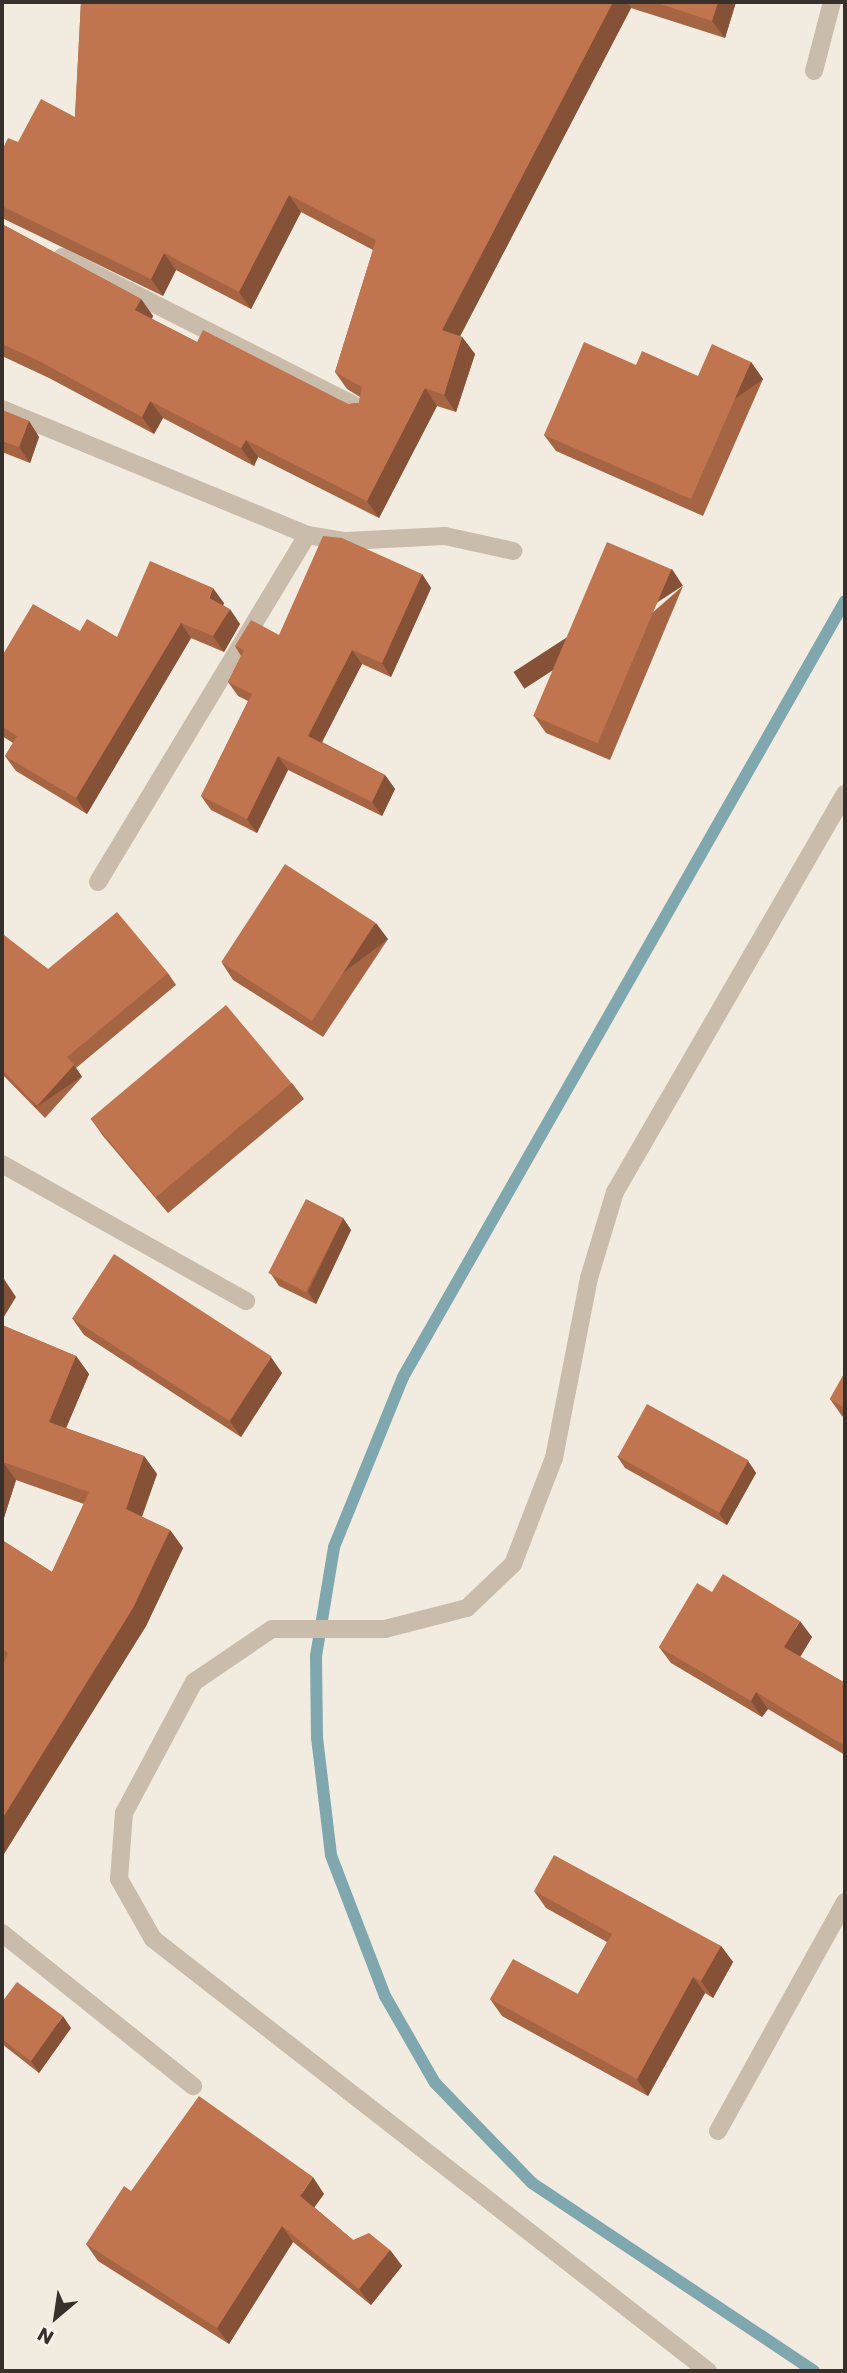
<!DOCTYPE html>
<html>
<head>
<meta charset="utf-8">
<style>
	body { margin:0 }
	#map { position:relative; width:847px; height:2373px; overflow:hidden; background:#f2ebdf; font-family:Poppins,sans-serif }
	div>[style] { position:absolute }
	[style*='--x'] { left:calc(var(--x)*1px); top:calc(var(--y)*1px); width:calc(var(--w)*1px); rotate:calc(var(--a)*1deg) }
	.stream>* { height:12px; margin:-6px; padding:0 6px; transform-origin:6px; border-radius:6px; background:#7fa7ae }
	.service>* { height:18px; margin:-9px; padding:0 9px; transform-origin:9px; border-radius:9px; background:#cabcab }
	.minor>* { height:18px; margin:-9px; padding:0 9px; transform-origin:9px; border-radius:9px; background:#cabcab }
	.wall>* { inset:0; background:#a56543 }
	.shaded-wall>* { inset:0; background:#865237; transform-origin:0 0 }
	.building>* { inset:0; background:#c0754e; transform-origin:0 0 }
	span { translate:-50% -50%; white-space:nowrap; text-align:center; line-height:1.15; -webkit-text-stroke:7px #f9f4eb; paint-order:stroke }
	.frame { position:absolute; inset:0; border:4px solid #38302a; pointer-events:none }
	.north { position:absolute; left:21px; top:2282px; width:70px; height:70px; -webkit-text-stroke:5px #f9f4eb; paint-order:stroke; rotate:209deg; font-size:19px; font-weight:700; line-height:28px; text-align:center; color:#38302a }
	.north::after { content:''; display:block; margin:auto; width:24px; height:32px; background:#38302a; clip-path:polygon(50% 0,100% 100%,50% 72%,0 100%) }
</style>
</head>
<body>
<div id="map">
	<div class="stream">
		<i style="--x:814;--y:2371;--w:339;--a:-146.3"></i>
		<i style="--x:532;--y:2183;--w:139;--a:-134.1"></i>
		<i style="--x:435;--y:2083;--w:100;--a:-119.9"></i>
		<i style="--x:385;--y:1996;--w:151;--a:-111"></i>
		<i style="--x:331;--y:1855;--w:118;--a:-96.8"></i>
		<i style="--x:317;--y:1738;--w:82;--a:-90.7"></i>
		<i style="--x:316;--y:1656;--w:110;--a:-80.6"></i>
		<i style="--x:334;--y:1547;--w:183;--a:-67.9"></i>
		<i style="--x:403;--y:1377;--w:893;--a:-60.33"></i>
	</div>
	<div class="service">
		<i style="--x:814;--y:71;--w:71;--a:-75.4"></i>
		<i style="--x:718;--y:2131;--w:262;--a:-61"></i>
		<i style="--x:708;--y:2371;--w:703;--a:-142.1"></i>
		<i style="--x:153;--y:1939;--w:69;--a:-119.5"></i>
		<i style="--x:119;--y:1879;--w:66;--a:-85.7"></i>
		<i style="--x:124;--y:1813;--w:149;--a:-61.9"></i>
		<i style="--x:194;--y:1682;--w:94;--a:-34.2"></i>
		<i style="--x:272;--y:1629;--w:113;--a:0"></i>
		<i style="--x:385;--y:1629;--w:85;--a:-14.4"></i>
		<i style="--x:467;--y:1608;--w:64;--a:-43.7"></i>
		<i style="--x:513;--y:1564;--w:114;--a:-68.9"></i>
		<i style="--x:554;--y:1458;--w:183;--a:-79"></i>
		<i style="--x:589;--y:1278;--w:90;--a:-73.2"></i>
		<i style="--x:615;--y:1192;--w:460;--a:-60"></i>
	</div>
	<div class="minor">
		<i style="--x:62;--y:257;--w:340;--a:26.9"></i>
		<i style="--x:2;--y:409;--w:330;--a:22.4"></i>
		<i style="--x:307;--y:535;--w:39;--a:9"></i>
		<i style="--x:346;--y:541;--w:99;--a:-2.9"></i>
		<i style="--x:445;--y:536;--w:70;--a:12.4"></i>
		<i style="--x:98;--y:882;--w:405;--a:-58.9"></i>
		<i style="--x:2;--y:1164;--w:280;--a:29.3"></i>
		<i style="--x:2;--y:1933;--w:245;--a:38.7"></i>
	</div>
	<div class="wall">
		<i style="clip-path:polygon(81px 2px,736px 2px,725px 38px,631px 8px,460px 336px,462px 337px,475px 354px,456px 412px,437px 406px,379px 518px,258px 457px,254px 466px,163px 418px,154px 434px,49px 378px,2px 356px,2px 224px,141px 299px,153px 316px,152px 319px,197px 342px,348px 404px,359px 403px,360px 397px,347px 389px,335px 372px,373px 250px,301px 212px,251px 309px,176px 270px,163px 296px,2px 218px,2px 150px,75px 117px)"></i>
		<i style="clip-path:polygon(751px 362px,763px 379px,703px 516px,556px 451px,544px 435px,636px 365px,698px 376px)"></i>
		<i style="clip-path:polygon(2px 410px,29px 421px,39px 437px,30px 463px,2px 452px)"></i>
		<i style="clip-path:polygon(422px 574px,431px 588px,391px 677px,362px 664px,322px 742px,385px 775px,395px 789px,382px 816px,288px 770px,257px 833px,211px 810px,201px 796px,248px 701px,238px 696px,228px 682px,241px 656px,235px 646px,279px 635px)"></i>
		<i style="clip-path:polygon(683px 586px,610px 760px,546px 733px,534px 716px)"></i>
		<i style="clip-path:polygon(224px 603px,223px 605px,240px 624px,224px 652px,191px 638px,87px 814px,16px 771px,5px 756px,13px 743px,2px 736px,2px 656px,80px 631px,117px 637px)"></i>
		<i style="clip-path:polygon(2px 937px,48px 969px,168px 973px,176px 985px,76px 1068px,82px 1077px,45px 1118px,2px 1074px)"></i>
		<i style="clip-path:polygon(388px 939px,323px 1037px,233px 980px,222px 963px)"></i>
		<i style="clip-path:polygon(292px 1083px,304px 1099px,168px 1213px,103px 1136px,91px 1119px)"></i>
		<i style="clip-path:polygon(343px 1218px,351px 1230px,316px 1304px,279px 1286px,271px 1274px)"></i>
		<i style="clip-path:polygon(72px 1318px,282px 1373px,241px 1437px,84px 1335px)"></i>
		<i style="clip-path:polygon(2px 1325px,76px 1356px,89px 1374px,66px 1428px,144px 1456px,157px 1474px,142px 1517px,170px 1530px,183px 1548px,146px 1626px,2px 1857px,2px 1540px,52px 1572px,84px 1504px,16px 1480px,2px 1524px)"></i>
		<i style="clip-path:polygon(845px 1372px,845px 1418px,842px 1416px,830px 1399px)"></i>
		<i style="clip-path:polygon(617px 1456px,748px 1461px,756px 1473px,727px 1525px,625px 1468px)"></i>
		<i style="clip-path:polygon(712px 1592px,812px 1637px,800px 1657px,845px 1683px,845px 1755px,768px 1709px,762px 1717px,671px 1663px,659px 1647px)"></i>
		<i style="clip-path:polygon(534px 1891px,721px 1946px,733px 1962px,713px 1998px,705px 1993px,648px 2096px,502px 2016px,490px 1999px,578px 1994px,607px 1942px,546px 1908px)"></i>
		<i style="clip-path:polygon(2px 2002px,71px 2028px,39px 2073px,2px 2044px)"></i>
		<i style="clip-path:polygon(131px 2191px,324px 2194px,314px 2207px,353px 2240px,390px 2250px,402px 2266px,371px 2305px,293px 2242px,229px 2344px,98px 2261px,86px 2244px)"></i>
	</div>
	<div class="shaded-wall">
		<i style="clip-path:polygon(613px 2px,627px 2px,631px 8px,454px 348px,442px 330px)"></i>
		<i style="clip-path:polygon(718px 2px,736px 2px,725px 38px,712px 21px)"></i>
		<i style="clip-path:polygon(289px 195px,301px 212px,251px 309px,239px 292px)"></i>
		<i style="clip-path:polygon(164px 253px,176px 270px,163px 296px,151px 279px)"></i>
		<i style="clip-path:polygon(141px 299px,153px 316px,147px 328px,135px 310px)"></i>
		<i style="clip-path:polygon(462px 337px,475px 354px,456px 412px,444px 395px)"></i>
		<i style="left:751px;top:362px;width:21px;height:150px;rotate:55deg"></i>
		<i style="clip-path:polygon(425px 388px,437px 406px,379px 518px,367px 501px)"></i>
		<i style="clip-path:polygon(150px 401px,163px 418px,154px 434px,142px 417px)"></i>
		<i style="clip-path:polygon(29px 421px,39px 437px,30px 463px,19px 447px)"></i>
		<i style="clip-path:polygon(246px 440px,258px 457px,254px 466px,241px 448px)"></i>
		<i style="left:672px;top:569px;width:20px;height:189px;rotate:57deg"></i>
		<i style="clip-path:polygon(422px 574px,431px 588px,391px 677px,382px 663px)"></i>
		<i style="clip-path:polygon(213px 588px,224px 603px,220px 613px,209px 598px)"></i>
		<i style="clip-path:polygon(230px 609px,240px 624px,224px 652px,213px 636px)"></i>
		<i style="clip-path:polygon(181px 623px,191px 638px,87px 814px,76px 798px)"></i>
		<i style="clip-path:polygon(352px 650px,362px 664px,318px 750px,308px 736px)"></i>
		<i style="clip-path:polygon(278px 756px,288px 770px,257px 833px,247px 819px)"></i>
		<i style="clip-path:polygon(385px 775px,395px 789px,382px 816px,372px 802px)"></i>
		<i style="left:376px;top:923px;width:20px;height:117px;rotate:53deg"></i>
		<i style="left:74px;top:1065px;width:14px;height:55px;rotate:56deg"></i>
		<i style="clip-path:polygon(343px 1218px,351px 1230px,316px 1304px,308px 1292px)"></i>
		<i style="clip-path:polygon(4px 1279px,16px 1297px,2px 1320px,2px 1282px)"></i>
		<i style="clip-path:polygon(76px 1356px,89px 1374px,61px 1440px,49px 1422px)"></i>
		<i style="clip-path:polygon(271px 1357px,282px 1373px,241px 1437px,229px 1420px)"></i>
		<i style="clip-path:polygon(144px 1456px,157px 1474px,138px 1527px,126px 1509px)"></i>
		<i style="clip-path:polygon(748px 1461px,756px 1473px,727px 1525px,719px 1513px)"></i>
		<i style="clip-path:polygon(3px 1462px,16px 1480px,2px 1524px,2px 1467px)"></i>
		<i style="clip-path:polygon(170px 1530px,183px 1548px,146px 1626px,2px 1857px,2px 1819px)"></i>
		<i style="clip-path:polygon(800px 1621px,812px 1637px,796px 1664px,784px 1647px)"></i>
		<i style="clip-path:polygon(756px 1692px,768px 1709px,762px 1717px,751px 1701px)"></i>
		<i style="clip-path:polygon(721px 1946px,733px 1962px,713px 1998px,701px 1981px)"></i>
		<i style="clip-path:polygon(693px 1977px,705px 1993px,648px 2096px,637px 2079px)"></i>
		<i style="clip-path:polygon(63px 2016px,71px 2028px,39px 2073px,31px 2061px)"></i>
		<i style="clip-path:polygon(313px 2177px,324px 2194px,311px 2212px,300px 2196px)"></i>
		<i style="clip-path:polygon(282px 2226px,293px 2242px,229px 2344px,217px 2328px)"></i>
		<i style="clip-path:polygon(390px 2250px,402px 2266px,371px 2305px,359px 2289px)"></i>
	</div>
	<div class="building">
		<i style="clip-path:polygon(81px 2px,613px 2px,442px 330px,462px 337px,444px 395px,425px 388px,367px 501px,246px 440px,241px 448px,150px 401px,142px 417px,37px 360px,2px 344px,2px 224px,141px 299px,135px 310px,197px 342px,203px 330px,348px 404px,359px 403px,362px 387px,335px 372px,376px 240px,289px 195px,239px 292px,164px 253px,151px 279px,2px 206px,2px 150px,8px 138px,18px 142px,41px 99px,75px 117px)"></i>
		<i style="clip-path:polygon(654px 2px,718px 2px,712px 21px)"></i>
		<i style="clip-path:polygon(584px 342px,636px 365px,642px 351px,698px 376px,712px 344px,751px 362px,691px 499px,544px 435px)"></i>
		<i style="clip-path:polygon(2px 410px,29px 421px,19px 447px,2px 441px)"></i>
		<i style="clip-path:polygon(323px 536px,342px 538px,422px 574px,382px 663px,352px 650px,308px 736px,385px 775px,372px 802px,278px 756px,247px 819px,201px 796px,252px 694px,228px 682px,244px 650px,235px 646px,251px 620px,279px 635px)"></i>
		<i style="left:607px;top:542px;width:70px;height:189px;rotate:23deg"></i>
		<i style="clip-path:polygon(150px 561px,213px 588px,209px 598px,230px 609px,213px 636px,181px 623px,76px 798px,5px 756px,17px 736px,2px 727px,2px 656px,33px 604px,80px 631px,87px 619px,117px 637px)"></i>
		<i style="left:285px;top:864px;width:108px;height:117px;rotate:33deg"></i>
		<i style="clip-path:polygon(117px 912px,168px 973px,67px 1057px,74px 1065px,37px 1106px,2px 1070px,2px 937px,4px 935px,48px 969px)"></i>
		<i style="left:226px;top:1005px;width:102px;height:177px;rotate:50deg"></i>
		<i style="left:306px;top:1199px;width:42px;height:83px;rotate:27deg"></i>
		<i style="left:114px;top:1254px;width:188px;height:77px;rotate:33deg"></i>
		<i style="clip-path:polygon(2px 1325px,76px 1356px,49px 1422px,144px 1456px,126px 1509px,170px 1530px,133px 1608px,2px 1819px,2px 1667px,8px 1653px,2px 1649px,2px 1540px,52px 1572px,89px 1492px,3px 1462px,2px 1467px)"></i>
		<i style="clip-path:polygon(845px 1372px,845px 1408px,830px 1399px)"></i>
		<i style="left:647px;top:1404px;width:116px;height:60px;rotate:29deg"></i>
		<i style="clip-path:polygon(723px 1574px,800px 1621px,784px 1647px,845px 1683px,845px 1746px,756px 1692px,751px 1701px,659px 1647px,697px 1583px,712px 1592px)"></i>
		<i style="clip-path:polygon(554px 1855px,721px 1946px,701px 1981px,693px 1977px,637px 2079px,490px 1999px,513px 1959px,578px 1994px,612px 1934px,534px 1891px)"></i>
		<i style="clip-path:polygon(17px 1982px,63px 2016px,31px 2061px,2px 2039px,2px 2002px)"></i>
		<i style="clip-path:polygon(199px 2096px,313px 2177px,300px 2196px,353px 2240px,369px 2233px,390px 2250px,359px 2289px,282px 2226px,217px 2328px,86px 2244px,124px 2186px,131px 2191px)"></i>
	</div>
	<div class="frame"></div>
	<div class="north">N</div>
</div>
</body>
</html>
